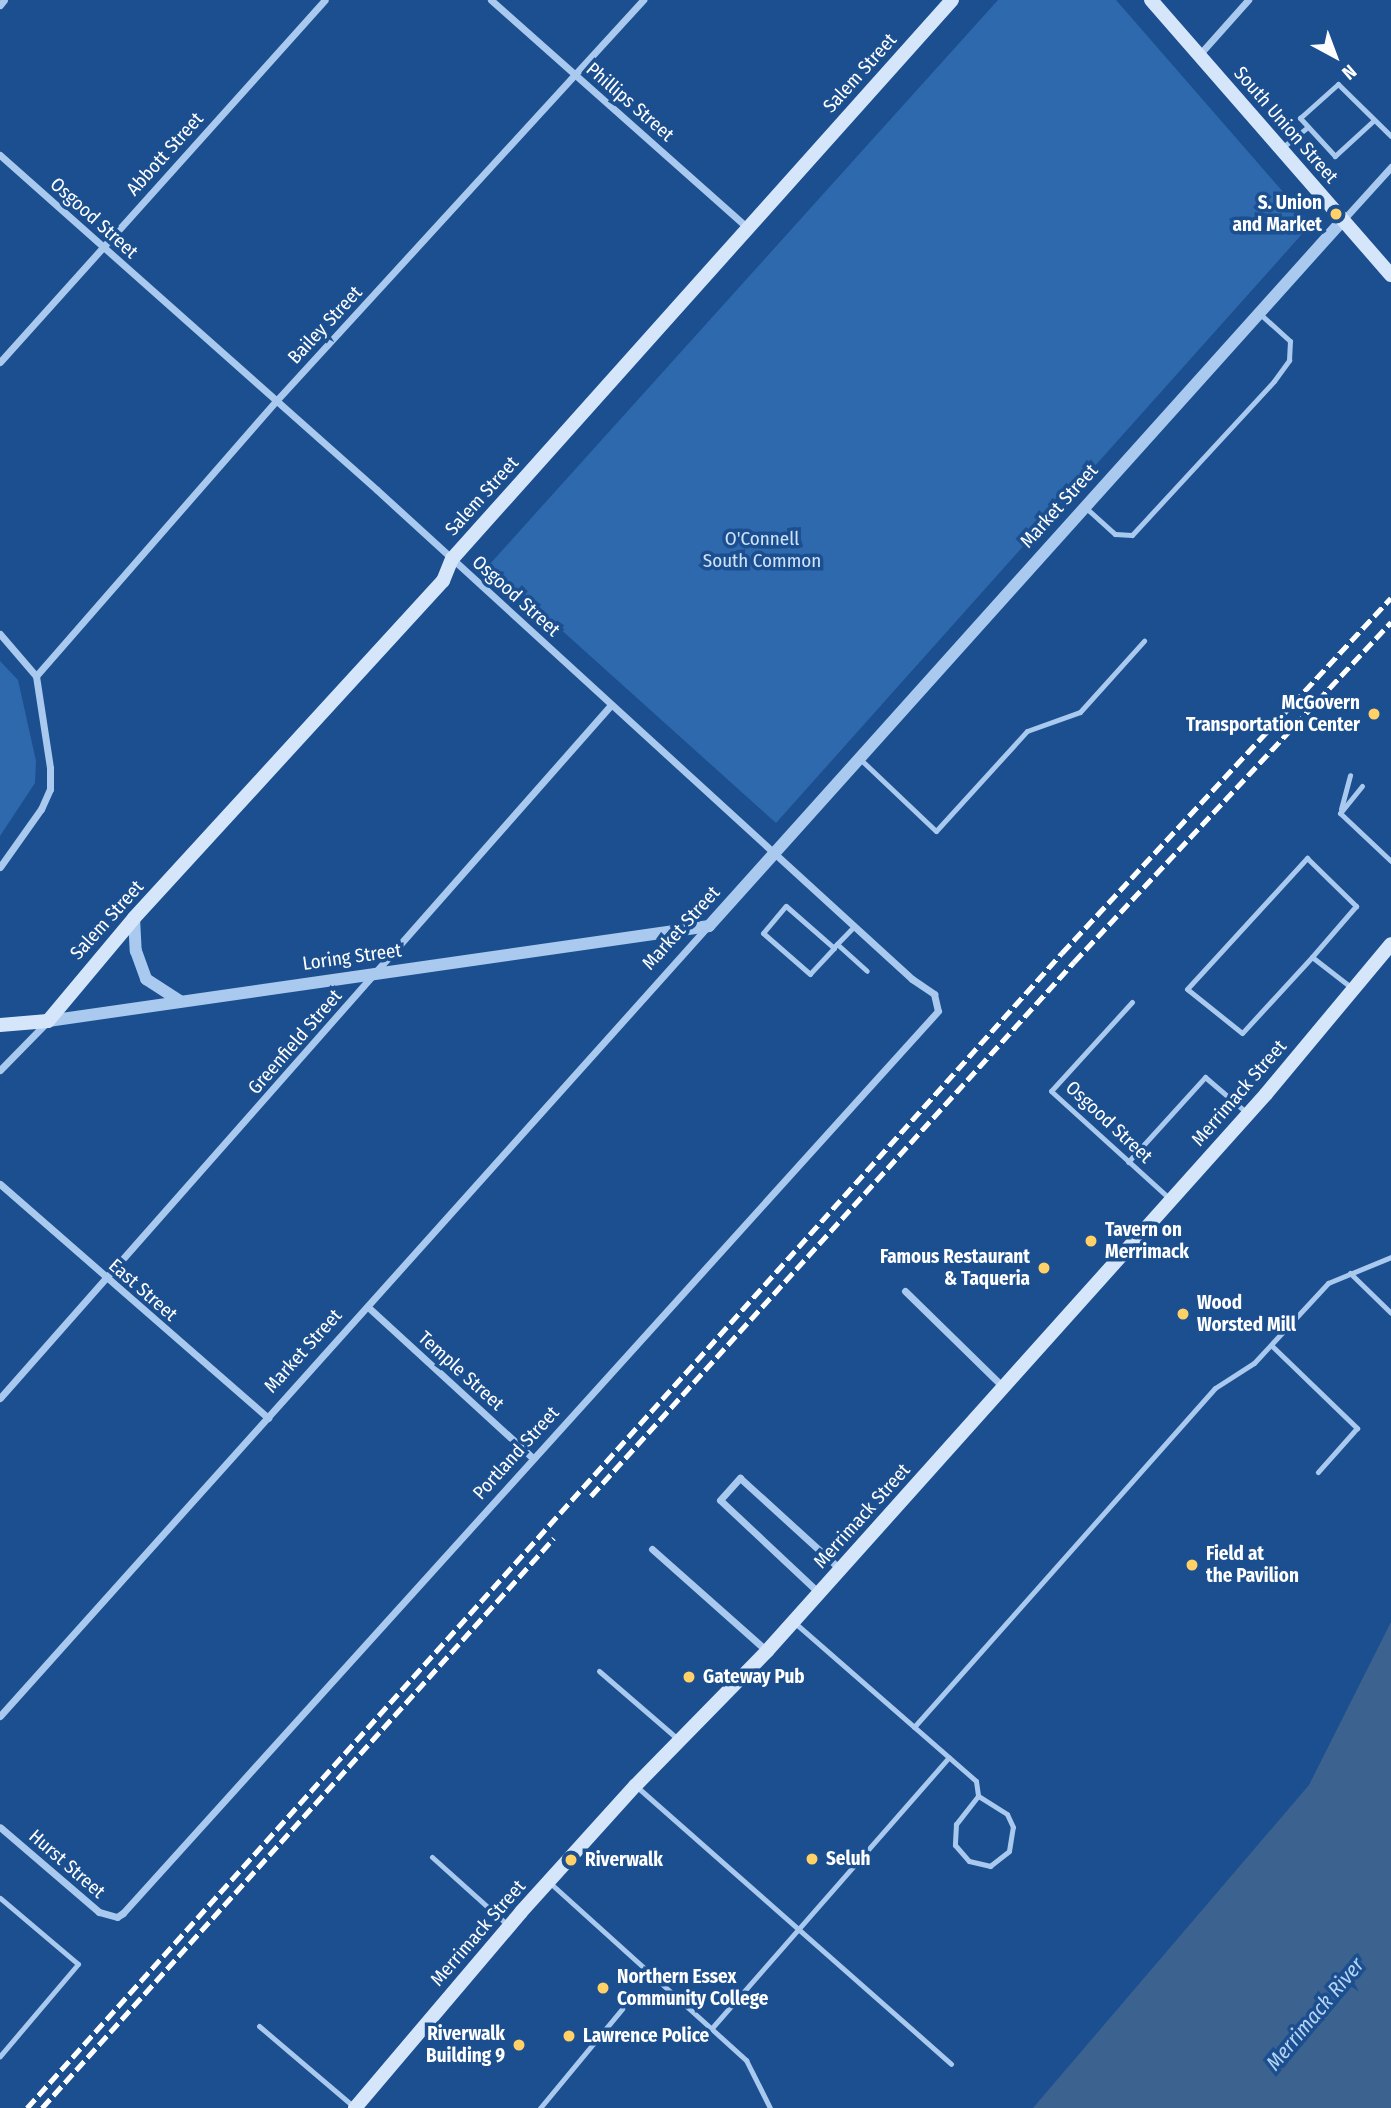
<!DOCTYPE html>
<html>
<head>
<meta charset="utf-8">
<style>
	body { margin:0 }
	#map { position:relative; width:1391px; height:2108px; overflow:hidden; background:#1b4f8f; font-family:"Fira Sans Condensed",sans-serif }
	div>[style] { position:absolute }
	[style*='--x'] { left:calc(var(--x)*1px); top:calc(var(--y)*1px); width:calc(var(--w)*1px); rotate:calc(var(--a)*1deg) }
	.green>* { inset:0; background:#2e69ad }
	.water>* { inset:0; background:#3c6290 }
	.service>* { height:5px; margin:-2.5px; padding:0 2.5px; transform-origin:2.5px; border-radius:2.5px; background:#a9c9ee }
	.minor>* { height:7px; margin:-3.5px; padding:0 3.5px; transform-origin:3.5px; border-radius:3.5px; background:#a9c9ee }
	.tertiary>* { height:12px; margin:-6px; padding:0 6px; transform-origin:6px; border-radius:6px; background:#a9c9ee }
	.secondary>* { height:14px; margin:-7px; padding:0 7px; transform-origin:7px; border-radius:7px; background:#d6e6fa }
	.rail>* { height:5px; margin-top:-2.5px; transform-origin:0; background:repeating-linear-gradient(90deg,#fff 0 12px,transparent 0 17px) }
	.dots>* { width:19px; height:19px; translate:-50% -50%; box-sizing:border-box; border:4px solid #1b4f8f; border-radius:50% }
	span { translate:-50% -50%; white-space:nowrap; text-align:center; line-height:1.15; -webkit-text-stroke:7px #1b4f8f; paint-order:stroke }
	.street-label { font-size:19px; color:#fff }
	.poi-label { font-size:19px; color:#fff; font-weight:700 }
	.right { translate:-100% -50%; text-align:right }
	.left { translate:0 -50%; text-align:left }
	.park-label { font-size:19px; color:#cfe3fa }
	.water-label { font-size:21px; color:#b5d3f5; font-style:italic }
	.north { position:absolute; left:1300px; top:21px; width:70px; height:70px; -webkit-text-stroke:5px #1b4f8f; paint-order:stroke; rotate:139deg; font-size:19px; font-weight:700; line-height:28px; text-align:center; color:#fff }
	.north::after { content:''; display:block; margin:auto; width:24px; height:32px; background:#fff; clip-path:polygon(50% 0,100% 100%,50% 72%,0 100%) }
</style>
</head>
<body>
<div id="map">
	<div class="green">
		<i style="clip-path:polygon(998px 0,1116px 0,1311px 224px,776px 823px,489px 565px)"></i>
		<i style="clip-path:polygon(0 661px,18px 680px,36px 761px,35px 783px,0 836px)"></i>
	</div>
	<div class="water">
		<i style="clip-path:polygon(1391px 1622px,1391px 2108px,1033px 2108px,1309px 1785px)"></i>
	</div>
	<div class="service">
		<i style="--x:1373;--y:121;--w:52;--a:137.4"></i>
		<i style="--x:1335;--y:156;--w:52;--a:-132.6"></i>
		<i style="--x:1300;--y:118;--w:51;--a:-41.8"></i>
		<i style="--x:1338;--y:84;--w:74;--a:44.5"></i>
		<i style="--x:1283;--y:147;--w:32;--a:-39"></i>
		<i style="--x:1086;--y:508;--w:39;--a:42"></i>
		<i style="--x:1115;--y:534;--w:17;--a:3"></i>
		<i style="--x:1132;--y:535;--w:209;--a:-47.3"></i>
		<i style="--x:1274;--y:381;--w:26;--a:-54"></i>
		<i style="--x:1289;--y:360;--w:19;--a:-87"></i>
		<i style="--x:1290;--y:341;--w:42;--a:-137.9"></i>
		<i style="--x:859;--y:758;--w:106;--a:43.5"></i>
		<i style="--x:936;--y:831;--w:135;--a:-47.7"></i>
		<i style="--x:1027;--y:731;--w:56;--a:-19.7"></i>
		<i style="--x:1080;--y:712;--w:96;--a:-48"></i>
		<i style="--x:1362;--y:786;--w:35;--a:129"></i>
		<i style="--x:1340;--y:813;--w:70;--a:43.3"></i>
		<i style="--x:1341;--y:809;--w:35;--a:-75"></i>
		<i style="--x:786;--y:906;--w:64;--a:41.2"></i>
		<i style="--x:834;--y:948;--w:35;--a:133"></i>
		<i style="--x:810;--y:974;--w:62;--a:-138.9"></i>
		<i style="--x:763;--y:933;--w:35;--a:-50"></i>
		<i style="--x:837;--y:944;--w:40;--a:42"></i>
		<i style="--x:834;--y:947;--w:29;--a:-46"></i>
		<i style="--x:1312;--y:957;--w:103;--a:132.6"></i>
		<i style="--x:1242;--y:1033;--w:70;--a:-141.3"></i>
		<i style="--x:1187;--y:989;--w:178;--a:-47.5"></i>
		<i style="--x:1307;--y:858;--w:69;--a:44.4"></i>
		<i style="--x:1356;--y:906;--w:67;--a:130.8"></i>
		<i style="--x:1312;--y:957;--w:51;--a:37.8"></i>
		<i style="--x:1132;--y:1002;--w:120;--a:132.3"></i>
		<i style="--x:1051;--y:1091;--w:162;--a:42.2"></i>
		<i style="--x:1128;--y:1162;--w:115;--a:-47.8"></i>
		<i style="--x:1205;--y:1077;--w:54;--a:40.5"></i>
		<i style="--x:1350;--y:1273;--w:57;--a:44.3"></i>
		<i style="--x:1271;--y:1345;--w:120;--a:44"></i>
		<i style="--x:1357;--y:1428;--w:59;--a:131.6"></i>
		<i style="--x:795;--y:1623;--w:240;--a:41.1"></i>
		<i style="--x:976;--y:1781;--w:15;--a:82"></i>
		<i style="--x:978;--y:1796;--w:36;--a:128"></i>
		<i style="--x:956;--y:1824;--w:21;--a:93"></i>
		<i style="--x:955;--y:1845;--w:21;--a:49"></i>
		<i style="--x:969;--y:1861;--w:22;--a:13"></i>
		<i style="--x:990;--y:1866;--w:24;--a:-38"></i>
		<i style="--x:1009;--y:1851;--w:24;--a:-81"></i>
		<i style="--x:1013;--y:1827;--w:14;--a:-115"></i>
		<i style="--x:1007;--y:1814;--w:34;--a:-148"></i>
		<i style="--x:599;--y:1671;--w:106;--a:40.8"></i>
		<i style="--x:914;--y:1727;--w:453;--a:-48.4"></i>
		<i style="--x:1215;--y:1388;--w:46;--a:-32.7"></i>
		<i style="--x:1254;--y:1363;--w:109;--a:-47.2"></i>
		<i style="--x:1328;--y:1283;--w:68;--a:-22.4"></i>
		<i style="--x:636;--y:1786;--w:420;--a:41.4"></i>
		<i style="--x:432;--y:1857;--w:103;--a:41.9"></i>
		<i style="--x:549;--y:1882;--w:266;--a:42.1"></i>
		<i style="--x:746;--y:2060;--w:54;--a:63.4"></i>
		<i style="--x:0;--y:1898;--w:102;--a:40.2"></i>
		<i style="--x:78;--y:1964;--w:121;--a:130.3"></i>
		<i style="--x:259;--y:2026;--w:123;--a:40.4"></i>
		<i style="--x:711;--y:2029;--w:361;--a:-48.8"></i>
		<i style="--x:540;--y:2108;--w:129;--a:-50.4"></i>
	</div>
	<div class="minor">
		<i style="--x:491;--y:0;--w:344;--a:41.6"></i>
		<i style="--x:0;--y:5;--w:6;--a:-51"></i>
		<i style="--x:1199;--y:55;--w:74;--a:-48.3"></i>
		<i style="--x:0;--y:155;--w:504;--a:41.62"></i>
		<i style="--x:377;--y:490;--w:725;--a:42.43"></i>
		<i style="--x:912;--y:979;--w:27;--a:34"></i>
		<i style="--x:934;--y:994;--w:17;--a:77"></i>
		<i style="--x:938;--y:1011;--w:1216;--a:132.1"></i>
		<i style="--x:123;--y:1913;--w:7;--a:146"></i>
		<i style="--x:117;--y:1917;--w:19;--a:-164"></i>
		<i style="--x:99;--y:1912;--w:130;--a:-139.4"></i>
		<i style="--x:1343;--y:220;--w:72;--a:-47.8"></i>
		<i style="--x:0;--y:362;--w:486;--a:-48.1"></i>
		<i style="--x:0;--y:634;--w:55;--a:49.4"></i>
		<i style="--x:36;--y:676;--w:93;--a:81.3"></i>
		<i style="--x:50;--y:768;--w:21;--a:90"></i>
		<i style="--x:50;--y:789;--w:22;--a:114"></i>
		<i style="--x:41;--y:809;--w:71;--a:125.3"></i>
		<i style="--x:36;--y:676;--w:365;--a:-48.9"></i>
		<i style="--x:276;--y:401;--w:544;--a:-47.53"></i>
		<i style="--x:0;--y:1070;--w:64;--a:-45.6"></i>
		<i style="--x:0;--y:1184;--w:356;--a:41.1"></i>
		<i style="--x:905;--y:1291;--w:137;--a:44.4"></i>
		<i style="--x:368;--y:1307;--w:224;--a:42.5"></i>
		<i style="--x:0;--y:1398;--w:924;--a:-48.6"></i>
		<i style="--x:652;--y:1549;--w:154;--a:41.6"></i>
		<i style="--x:818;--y:1592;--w:134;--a:-136.8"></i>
		<i style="--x:720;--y:1500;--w:30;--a:-48"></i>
		<i style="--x:740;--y:1478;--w:135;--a:42.3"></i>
		<i style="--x:0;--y:1716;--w:1061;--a:-48.13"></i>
	</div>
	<div class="tertiary">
		<i style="--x:134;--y:918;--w:33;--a:87"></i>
		<i style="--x:136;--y:951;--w:30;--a:70"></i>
		<i style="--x:146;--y:979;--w:40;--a:32.9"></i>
		<i style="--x:48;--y:1021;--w:668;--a:-8.18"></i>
		<i style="--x:709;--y:926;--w:949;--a:-48.08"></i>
	</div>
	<div class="secondary">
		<i style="--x:1151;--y:0;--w:365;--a:48.9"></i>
		<i style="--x:0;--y:1025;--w:48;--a:-4.8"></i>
		<i style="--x:48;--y:1021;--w:134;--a:-50.1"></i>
		<i style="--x:134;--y:918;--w:457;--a:-47.5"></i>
		<i style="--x:443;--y:581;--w:24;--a:-68"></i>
		<i style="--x:452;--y:559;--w:750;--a:-48.19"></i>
		<i style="--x:355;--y:2108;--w:257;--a:-49.7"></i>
		<i style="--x:521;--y:1912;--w:170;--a:-47.9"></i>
		<i style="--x:635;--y:1786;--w:189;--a:-45.6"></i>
		<i style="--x:767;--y:1651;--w:748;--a:-48.14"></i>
		<i style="--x:1266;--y:1094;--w:195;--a:-50.2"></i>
	</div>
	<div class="rail">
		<i style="--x:591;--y:1496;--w:720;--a:-47.87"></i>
		<i style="--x:1074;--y:962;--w:465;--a:-47"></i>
		<i style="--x:27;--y:2108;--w:1551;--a:-48.14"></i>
		<i style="--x:1062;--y:953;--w:484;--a:-47.2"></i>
		<i style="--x:42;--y:2108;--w:766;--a:-48.07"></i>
	</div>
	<div class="dots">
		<i style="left:1336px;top:214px;background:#ffd166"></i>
		<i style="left:1374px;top:714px;background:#ffd166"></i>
		<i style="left:1091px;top:1241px;background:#ffd166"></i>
		<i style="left:1044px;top:1268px;background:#ffd166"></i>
		<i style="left:1183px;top:1314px;background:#ffd166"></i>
		<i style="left:1192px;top:1565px;background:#ffd166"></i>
		<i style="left:689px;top:1677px;background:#ffd166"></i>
		<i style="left:812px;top:1859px;background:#ffd166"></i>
		<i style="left:571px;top:1860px;background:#ffd166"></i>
		<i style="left:603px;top:1988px;background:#ffd166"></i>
		<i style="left:569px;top:2036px;background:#ffd166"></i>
		<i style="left:519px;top:2045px;background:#ffd166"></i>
	</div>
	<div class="street-label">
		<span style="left:860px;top:73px;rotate:-48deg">Salem Street</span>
		<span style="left:630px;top:102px;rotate:41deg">Phillips Street</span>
		<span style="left:1286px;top:125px;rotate:49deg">South Union Street</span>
		<span style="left:165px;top:154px;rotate:-48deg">Abbott Street</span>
		<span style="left:94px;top:218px;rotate:42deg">Osgood Street</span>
		<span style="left:325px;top:325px;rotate:-47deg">Bailey Street</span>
		<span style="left:482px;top:496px;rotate:-48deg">Salem Street</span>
		<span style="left:1059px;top:506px;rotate:-48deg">Market Street</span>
		<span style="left:516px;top:596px;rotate:42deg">Osgood Street</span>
		<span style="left:107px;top:920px;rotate:-48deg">Salem Street</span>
		<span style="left:681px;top:928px;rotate:-48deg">Market Street</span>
		<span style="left:352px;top:957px;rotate:-8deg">Loring Street</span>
		<span style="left:295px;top:1042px;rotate:-49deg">Greenfield Street</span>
		<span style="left:1239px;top:1093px;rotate:-49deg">Merrimack Street</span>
		<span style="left:1109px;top:1122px;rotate:43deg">Osgood Street</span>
		<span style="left:143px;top:1290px;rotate:41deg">East Street</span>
		<span style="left:303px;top:1351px;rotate:-48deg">Market Street</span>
		<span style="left:461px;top:1371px;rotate:42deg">Temple Street</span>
		<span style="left:516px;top:1453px;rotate:-48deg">Portland Street</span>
		<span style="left:862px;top:1516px;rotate:-48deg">Merrimack Street</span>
		<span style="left:67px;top:1864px;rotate:41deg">Hurst Street</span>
		<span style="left:478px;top:1933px;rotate:-49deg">Merrimack Street</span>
	</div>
	<div class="poi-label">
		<span class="right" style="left:1322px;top:214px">S. Union<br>and Market</span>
		<span class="right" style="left:1360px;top:714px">McGovern<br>Transportation Center</span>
		<span class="left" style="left:1105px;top:1241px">Tavern on<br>Merrimack</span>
		<span class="right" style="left:1030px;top:1268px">Famous Restaurant<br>&amp; Taqueria</span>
		<span class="left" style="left:1197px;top:1314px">Wood<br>Worsted Mill</span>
		<span class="left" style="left:1206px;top:1565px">Field at<br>the Pavilion</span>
		<span class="left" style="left:703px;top:1677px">Gateway Pub</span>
		<span class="left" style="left:826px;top:1859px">Seluh</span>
		<span class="left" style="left:585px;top:1860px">Riverwalk</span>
		<span class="left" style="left:617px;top:1988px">Northern Essex<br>Community College</span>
		<span class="right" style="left:505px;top:2045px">Riverwalk<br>Building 9</span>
		<span class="left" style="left:583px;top:2036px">Lawrence Police</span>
	</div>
	<div class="park-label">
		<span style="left:762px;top:550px">O'Connell<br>South Common</span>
	</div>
	<div class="water-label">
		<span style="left:1315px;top:2014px;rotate:-50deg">Merrimack River</span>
	</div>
	<div class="north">N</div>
</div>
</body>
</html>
